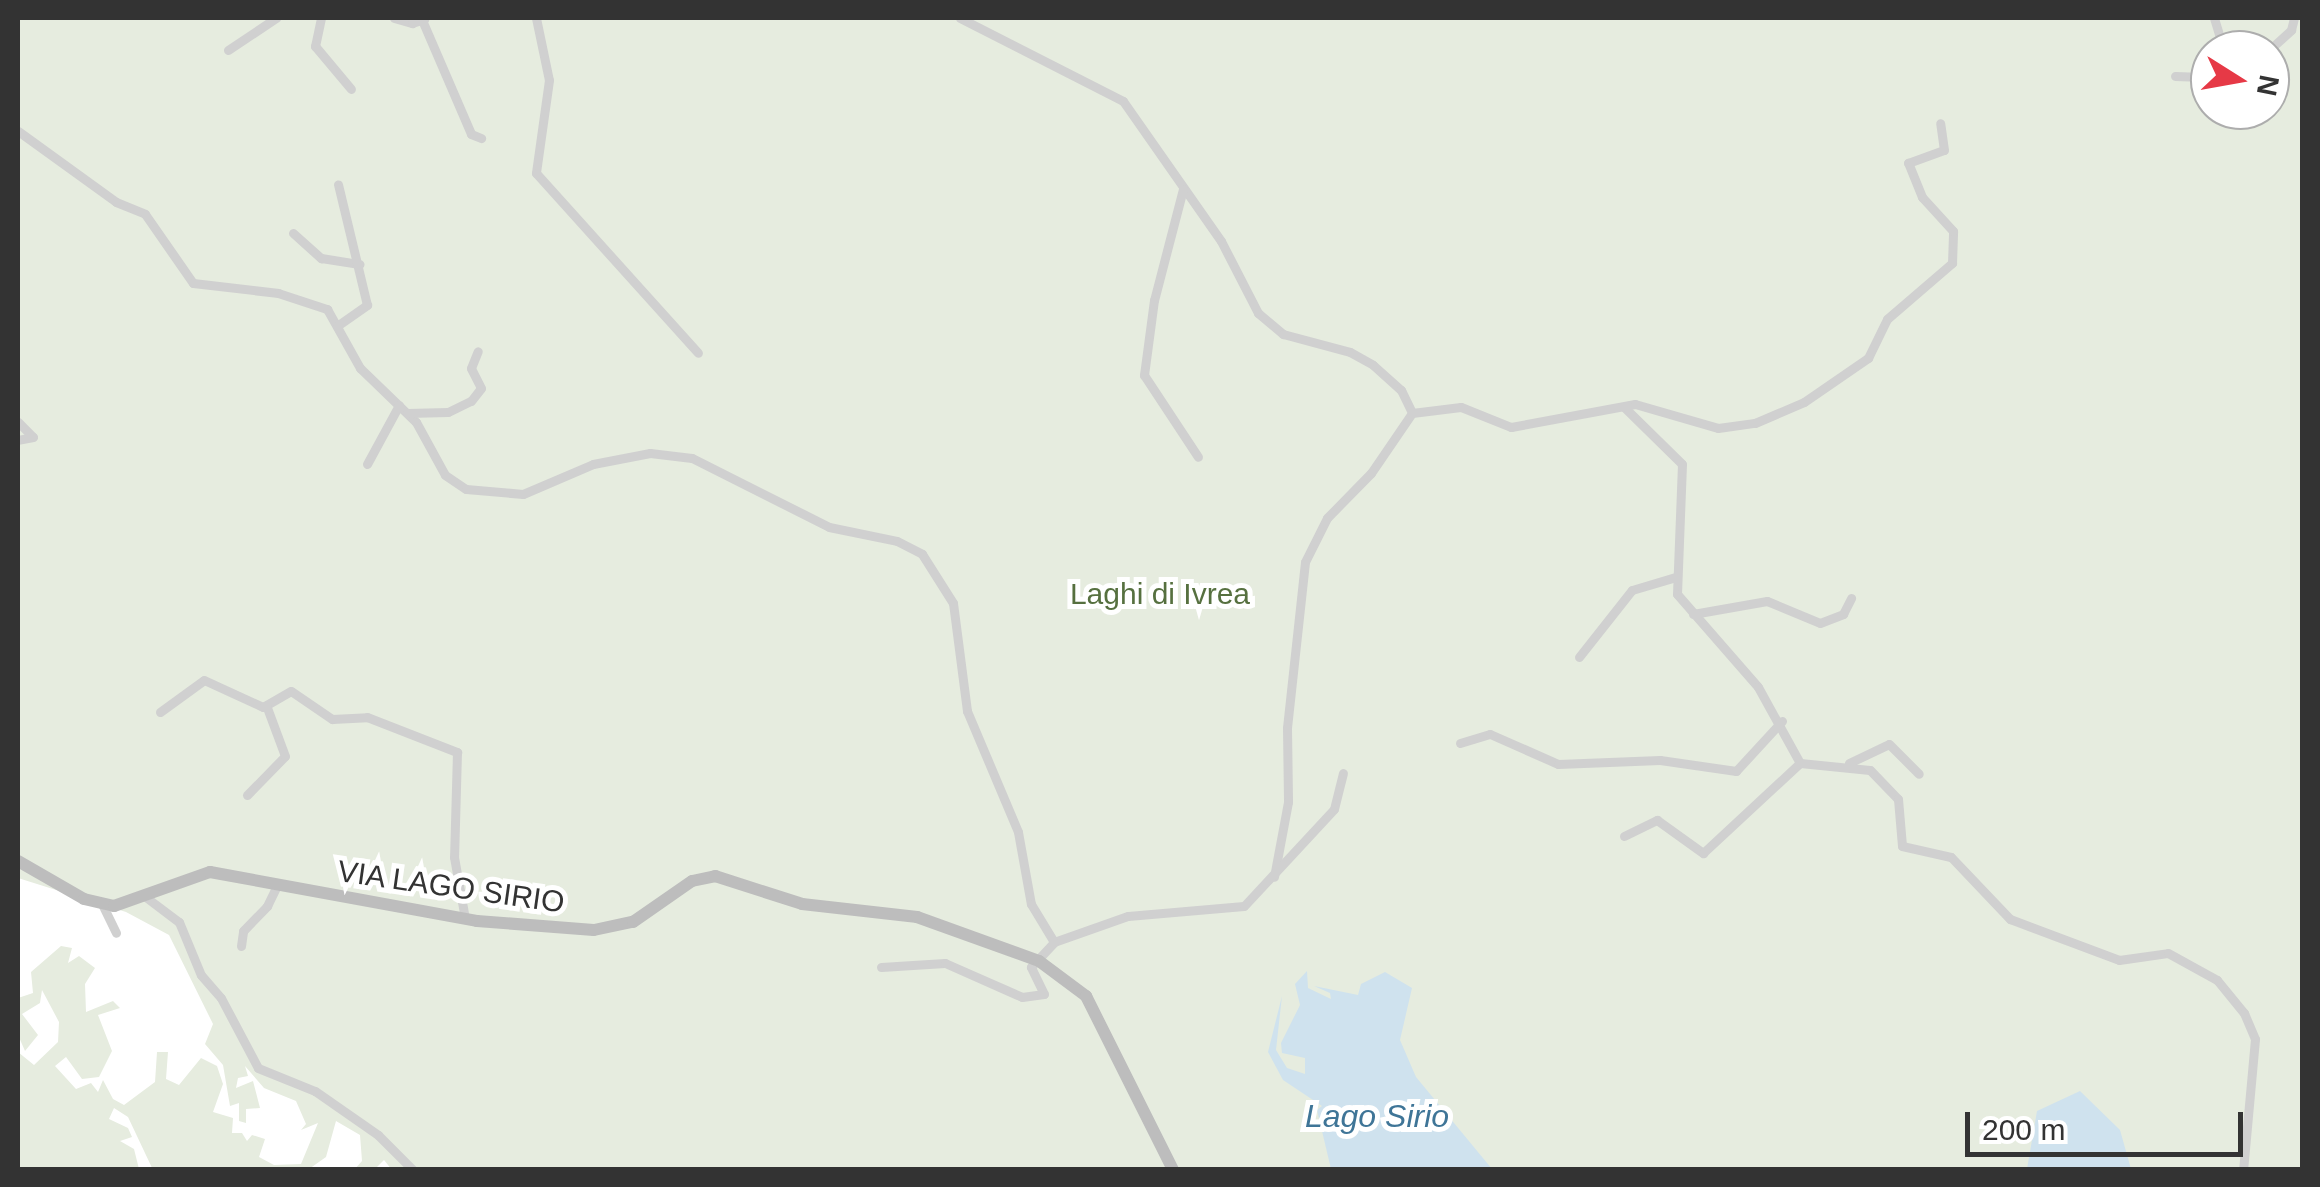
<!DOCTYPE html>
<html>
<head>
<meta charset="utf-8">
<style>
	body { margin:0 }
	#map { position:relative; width:2320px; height:1187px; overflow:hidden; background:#fff; font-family:Helvetica,sans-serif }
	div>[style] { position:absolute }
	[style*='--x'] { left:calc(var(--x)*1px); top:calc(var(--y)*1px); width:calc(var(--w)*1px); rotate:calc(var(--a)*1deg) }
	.green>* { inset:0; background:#e6ecdf }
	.water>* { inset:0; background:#cfe2ee }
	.street>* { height:9px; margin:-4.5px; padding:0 4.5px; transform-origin:4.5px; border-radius:4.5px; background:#d0d0d0 }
	.secondary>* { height:12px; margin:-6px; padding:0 6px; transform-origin:6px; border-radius:6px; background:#bdbdbd }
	span { translate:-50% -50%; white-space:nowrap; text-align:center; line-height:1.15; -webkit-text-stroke:10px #fff; paint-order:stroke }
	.park-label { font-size:30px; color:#56703f }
	.street-label { font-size:30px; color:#333 }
	.water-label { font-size:32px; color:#3f7597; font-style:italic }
	.frame { position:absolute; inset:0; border:20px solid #333; pointer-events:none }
	.north { position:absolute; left:2190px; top:30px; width:100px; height:100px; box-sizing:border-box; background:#fff; border:2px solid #adadad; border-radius:50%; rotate:101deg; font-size:28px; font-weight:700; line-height:40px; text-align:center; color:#333 }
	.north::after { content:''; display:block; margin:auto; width:35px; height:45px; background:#e63946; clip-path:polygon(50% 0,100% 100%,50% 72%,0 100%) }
	.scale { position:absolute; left:1965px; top:1112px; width:278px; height:45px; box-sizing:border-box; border:5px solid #333; border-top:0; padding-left:12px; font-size:30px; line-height:35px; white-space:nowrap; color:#333; -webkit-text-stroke:8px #fff; paint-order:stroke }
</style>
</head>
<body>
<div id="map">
	<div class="green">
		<i style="clip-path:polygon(evenodd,18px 18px,2302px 18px,2302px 1169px,392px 1170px,384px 1160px,376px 1168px,354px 1170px,362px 1161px,360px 1135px,336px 1121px,326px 1157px,309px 1169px,153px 1170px,128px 1117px,114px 1108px,109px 1119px,128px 1128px,132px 1137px,120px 1141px,134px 1149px,139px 1169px,18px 1169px,18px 1052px,34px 1065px,58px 1042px,59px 1022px,42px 990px,40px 1003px,22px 1014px,38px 1035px,25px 1051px,18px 1035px,18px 998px,33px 993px,31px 972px,61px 946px,72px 948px,68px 963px,79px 956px,95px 968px,85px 984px,86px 1012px,113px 1001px,120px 1008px,98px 1015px,112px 1051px,99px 1077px,82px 1079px,66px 1057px,55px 1066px,76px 1089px,91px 1083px,98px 1092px,103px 1080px,113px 1099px,124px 1105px,155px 1082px,157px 1052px,168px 1052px,166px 1079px,179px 1085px,201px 1058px,217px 1066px,223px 1084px,213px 1112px,233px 1118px,232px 1133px,242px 1133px,247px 1141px,252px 1135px,265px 1139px,259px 1157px,274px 1165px,301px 1164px,318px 1123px,301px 1130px,306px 1124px,296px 1101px,264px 1088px,245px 1066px,248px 1076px,238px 1078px,236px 1088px,253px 1081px,260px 1108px,246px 1109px,246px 1123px,239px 1121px,239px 1103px,230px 1106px,223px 1065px,205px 1044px,213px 1024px,169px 935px,126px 912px,18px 878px,18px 18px,2210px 50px,2270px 50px,2270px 110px,2210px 110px,2210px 50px)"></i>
	</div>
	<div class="water">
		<i style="clip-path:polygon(1307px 971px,1308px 988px,1331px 999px,1330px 993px,1314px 986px,1358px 995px,1361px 984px,1385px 972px,1412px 988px,1400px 1040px,1416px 1077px,1492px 1169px,1331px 1169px,1317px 1110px,1322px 1106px,1283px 1080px,1268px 1052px,1282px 996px,1276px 1050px,1287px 1068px,1305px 1074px,1305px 1058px,1282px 1053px,1281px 1043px,1300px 1005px,1295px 984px)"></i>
		<i style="clip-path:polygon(2080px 1091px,2120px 1130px,2131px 1169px,2027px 1169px,2037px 1111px)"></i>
	</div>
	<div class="street">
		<i style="--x:321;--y:18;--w:29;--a:102"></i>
		<i style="--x:315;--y:46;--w:56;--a:50.1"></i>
		<i style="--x:394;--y:18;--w:19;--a:16"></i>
		<i style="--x:412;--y:23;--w:13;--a:-18"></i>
		<i style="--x:536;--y:18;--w:63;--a:78.2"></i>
		<i style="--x:549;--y:80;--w:94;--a:98"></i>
		<i style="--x:536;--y:173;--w:242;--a:48"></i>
		<i style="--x:960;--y:18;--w:183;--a:27"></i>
		<i style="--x:1123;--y:101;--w:171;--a:55"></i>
		<i style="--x:1221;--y:241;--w:81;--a:62.8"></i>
		<i style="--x:1258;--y:313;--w:33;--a:40"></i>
		<i style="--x:1283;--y:334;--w:69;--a:15"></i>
		<i style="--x:1350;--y:352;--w:26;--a:29"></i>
		<i style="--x:1373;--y:365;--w:38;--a:42"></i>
		<i style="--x:1401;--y:390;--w:25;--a:64"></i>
		<i style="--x:1412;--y:413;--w:73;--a:124.3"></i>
		<i style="--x:1371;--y:473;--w:63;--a:134.4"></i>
		<i style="--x:1327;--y:518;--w:49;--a:116.6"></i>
		<i style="--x:1305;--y:562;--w:167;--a:96.2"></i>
		<i style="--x:1287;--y:728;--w:74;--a:89.2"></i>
		<i style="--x:1288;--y:802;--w:76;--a:100.6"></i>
		<i style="--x:2214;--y:18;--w:34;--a:73"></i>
		<i style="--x:422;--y:20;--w:124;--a:66.7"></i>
		<i style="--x:471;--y:134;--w:11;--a:22"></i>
		<i style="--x:228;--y:50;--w:58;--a:-33.7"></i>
		<i style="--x:2269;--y:50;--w:30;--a:-42"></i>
		<i style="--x:2291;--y:30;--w:12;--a:-76"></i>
		<i style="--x:2175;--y:76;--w:35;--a:2"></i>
		<i style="--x:18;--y:131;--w:121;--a:35.9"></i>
		<i style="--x:116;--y:202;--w:31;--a:22"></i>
		<i style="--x:145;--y:214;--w:84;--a:55.2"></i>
		<i style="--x:193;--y:283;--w:86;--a:6.7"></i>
		<i style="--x:278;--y:293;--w:52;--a:18.1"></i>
		<i style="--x:327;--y:309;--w:68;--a:60.8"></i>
		<i style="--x:360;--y:368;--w:78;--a:44"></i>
		<i style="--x:416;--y:422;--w:60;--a:61.3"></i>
		<i style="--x:445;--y:475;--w:25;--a:34"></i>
		<i style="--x:466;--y:489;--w:57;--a:5"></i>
		<i style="--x:523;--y:494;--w:76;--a:-23.2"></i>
		<i style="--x:593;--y:464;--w:58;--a:-10.9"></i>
		<i style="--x:650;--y:453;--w:42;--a:6.8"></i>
		<i style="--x:692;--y:458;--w:153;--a:26.7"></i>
		<i style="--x:829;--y:527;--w:69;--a:11.6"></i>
		<i style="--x:897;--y:541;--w:28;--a:27"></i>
		<i style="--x:922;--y:554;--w:58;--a:57.7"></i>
		<i style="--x:953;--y:603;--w:109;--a:82.6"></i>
		<i style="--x:967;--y:711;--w:131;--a:67.1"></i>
		<i style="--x:1018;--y:832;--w:73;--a:79.8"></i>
		<i style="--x:1031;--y:904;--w:44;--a:58.8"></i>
		<i style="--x:1183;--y:189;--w:115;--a:104.6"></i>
		<i style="--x:1154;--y:300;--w:76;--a:97.6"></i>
		<i style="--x:1144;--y:375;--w:98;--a:56.6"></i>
		<i style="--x:293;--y:233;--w:38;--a:42"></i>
		<i style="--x:321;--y:258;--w:39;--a:9"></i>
		<i style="--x:337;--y:326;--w:37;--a:-35"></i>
		<i style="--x:367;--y:305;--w:124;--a:-103.5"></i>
		<i style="--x:1624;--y:407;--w:81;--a:44.5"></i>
		<i style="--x:1682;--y:464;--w:130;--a:92.2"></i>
		<i style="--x:1677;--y:594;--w:123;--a:48.9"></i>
		<i style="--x:1758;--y:687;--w:87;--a:61.1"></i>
		<i style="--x:407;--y:413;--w:41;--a:-1.4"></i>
		<i style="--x:448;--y:412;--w:25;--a:-26"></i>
		<i style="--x:471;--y:401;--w:16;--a:-52"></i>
		<i style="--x:481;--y:388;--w:22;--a:-117"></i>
		<i style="--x:471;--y:368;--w:18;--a:-68"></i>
		<i style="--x:1412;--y:413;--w:49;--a:-7"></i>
		<i style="--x:1461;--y:407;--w:54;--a:21.8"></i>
		<i style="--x:1511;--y:427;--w:126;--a:-10.5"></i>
		<i style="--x:1635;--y:404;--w:86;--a:16.1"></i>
		<i style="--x:1718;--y:428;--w:37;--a:-8"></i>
		<i style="--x:1755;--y:423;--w:53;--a:-23.2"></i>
		<i style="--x:1804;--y:402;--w:78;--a:-34.5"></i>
		<i style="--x:1868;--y:358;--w:43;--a:-64"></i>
		<i style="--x:1887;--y:319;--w:86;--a:-40.7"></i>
		<i style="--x:1952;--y:263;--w:32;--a:-88"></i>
		<i style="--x:1953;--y:231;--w:46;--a:-132.4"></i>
		<i style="--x:1922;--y:197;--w:37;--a:-112"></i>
		<i style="--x:1908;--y:163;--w:38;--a:-20"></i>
		<i style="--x:1944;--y:150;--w:27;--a:-98"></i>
		<i style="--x:18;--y:422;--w:21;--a:45"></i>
		<i style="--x:33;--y:437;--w:15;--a:169"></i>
		<i style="--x:367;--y:464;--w:67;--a:-61.5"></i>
		<i style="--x:1693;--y:614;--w:75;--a:-10"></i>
		<i style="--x:1767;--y:601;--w:57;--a:22.5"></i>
		<i style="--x:1820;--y:623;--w:25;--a:-21"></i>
		<i style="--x:1843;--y:614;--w:18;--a:-63"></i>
		<i style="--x:1579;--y:657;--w:85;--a:-51.7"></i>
		<i style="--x:1632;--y:590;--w:46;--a:-16.5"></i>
		<i style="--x:160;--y:712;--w:54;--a:-36"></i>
		<i style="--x:204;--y:680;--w:65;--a:24.6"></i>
		<i style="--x:263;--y:707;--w:32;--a:-30"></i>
		<i style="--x:291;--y:691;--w:50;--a:34.3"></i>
		<i style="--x:332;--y:719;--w:35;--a:-3"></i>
		<i style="--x:367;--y:717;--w:97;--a:21.3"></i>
		<i style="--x:457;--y:752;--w:105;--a:91.6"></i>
		<i style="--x:454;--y:857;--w:63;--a:79.9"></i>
		<i style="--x:1460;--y:743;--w:31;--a:-17"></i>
		<i style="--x:1490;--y:734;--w:74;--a:23.8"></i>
		<i style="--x:1558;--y:764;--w:102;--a:-2.2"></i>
		<i style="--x:1660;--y:760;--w:77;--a:8.2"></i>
		<i style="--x:1736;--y:771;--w:68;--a:-47.4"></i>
		<i style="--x:1849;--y:763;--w:44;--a:-25.4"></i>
		<i style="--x:1889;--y:744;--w:42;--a:45"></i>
		<i style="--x:247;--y:795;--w:54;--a:-45.7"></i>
		<i style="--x:285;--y:756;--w:54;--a:-110.4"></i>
		<i style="--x:1624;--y:836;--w:37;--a:-26"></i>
		<i style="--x:1657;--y:820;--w:57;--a:35.7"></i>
		<i style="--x:1703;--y:853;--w:132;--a:-42.9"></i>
		<i style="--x:1800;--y:763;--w:70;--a:5.7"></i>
		<i style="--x:1870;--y:770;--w:40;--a:46"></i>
		<i style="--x:1898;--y:799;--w:47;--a:85.1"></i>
		<i style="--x:1902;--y:846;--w:50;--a:12.7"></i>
		<i style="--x:1951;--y:857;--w:86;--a:46.4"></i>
		<i style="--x:2010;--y:919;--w:116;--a:20.6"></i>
		<i style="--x:2119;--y:960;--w:49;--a:-8.1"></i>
		<i style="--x:2168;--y:953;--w:56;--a:28.9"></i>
		<i style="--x:2217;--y:980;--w:43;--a:50.7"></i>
		<i style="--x:2244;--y:1013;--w:28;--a:67"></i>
		<i style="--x:2255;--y:1039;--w:132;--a:95.2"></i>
		<i style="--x:147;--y:898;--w:40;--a:37"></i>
		<i style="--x:179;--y:922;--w:57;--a:67.5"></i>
		<i style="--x:201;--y:975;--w:30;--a:49"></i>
		<i style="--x:221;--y:998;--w:79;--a:62.1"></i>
		<i style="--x:258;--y:1068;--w:61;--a:22"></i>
		<i style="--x:315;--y:1091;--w:77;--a:34.9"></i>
		<i style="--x:378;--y:1135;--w:49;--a:45"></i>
		<i style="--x:102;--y:904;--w:32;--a:64"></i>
		<i style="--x:1054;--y:942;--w:78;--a:-19.4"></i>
		<i style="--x:1128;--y:916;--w:116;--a:-4.9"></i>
		<i style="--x:1244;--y:906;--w:132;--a:-47.1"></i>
		<i style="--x:1334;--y:809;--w:37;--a:-76"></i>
		<i style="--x:241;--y:946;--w:15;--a:-82"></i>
		<i style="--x:243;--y:931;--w:35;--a:-46"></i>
		<i style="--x:267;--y:906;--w:25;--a:-64"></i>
		<i style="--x:881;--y:967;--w:64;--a:-3.6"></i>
		<i style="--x:945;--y:963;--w:84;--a:23.8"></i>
		<i style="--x:1022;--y:997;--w:22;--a:-8"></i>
		<i style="--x:1044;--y:994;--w:30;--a:-116"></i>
		<i style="--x:1031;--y:967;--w:34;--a:-47"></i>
	</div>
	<div class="secondary">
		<i style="--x:18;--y:861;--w:76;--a:29.9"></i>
		<i style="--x:84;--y:899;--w:31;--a:13"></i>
		<i style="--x:114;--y:906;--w:102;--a:-19.5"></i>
		<i style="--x:210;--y:872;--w:271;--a:10.4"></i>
		<i style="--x:477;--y:921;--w:117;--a:4.4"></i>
		<i style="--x:594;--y:930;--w:40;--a:-12"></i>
		<i style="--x:633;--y:922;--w:72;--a:-34.8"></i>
		<i style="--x:692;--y:881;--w:24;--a:-12"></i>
		<i style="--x:715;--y:876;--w:91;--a:17.8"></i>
		<i style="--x:802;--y:904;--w:116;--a:6.4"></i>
		<i style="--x:917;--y:917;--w:130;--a:19.8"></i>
		<i style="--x:1039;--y:961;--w:59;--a:36.7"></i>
		<i style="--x:1086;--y:996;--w:195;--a:63.4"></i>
	</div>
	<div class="park-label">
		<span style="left:1160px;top:594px">Laghi di Ivrea</span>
	</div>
	<div class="street-label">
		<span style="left:451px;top:887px;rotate:8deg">VIA LAGO SIRIO</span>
	</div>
	<div class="water-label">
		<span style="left:1377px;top:1116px">Lago Sirio</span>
	</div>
	<div class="frame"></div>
	<div class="north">N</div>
	<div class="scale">200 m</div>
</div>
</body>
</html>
